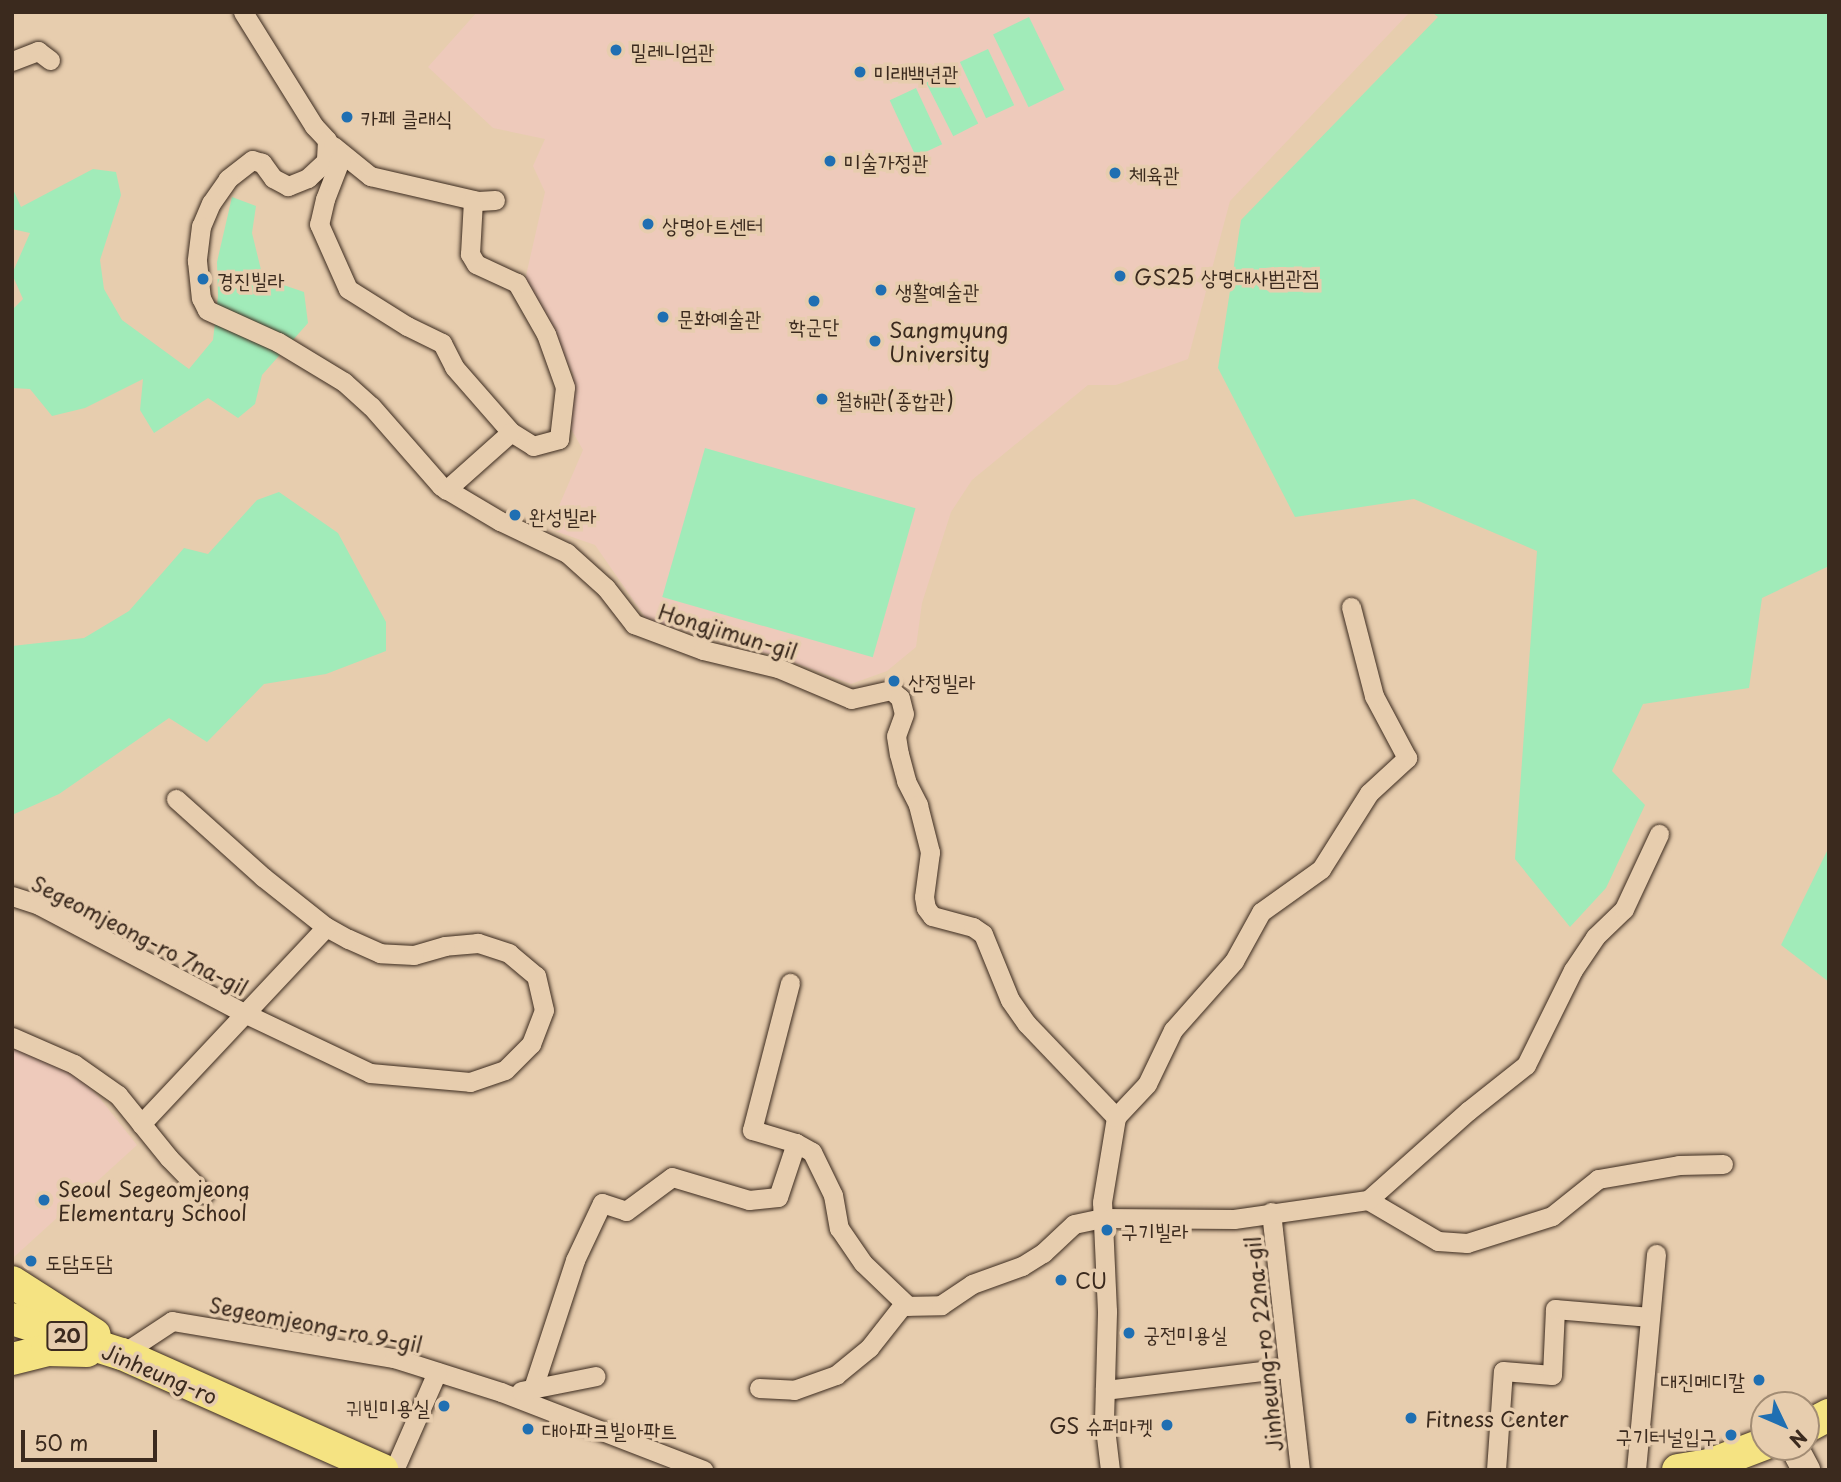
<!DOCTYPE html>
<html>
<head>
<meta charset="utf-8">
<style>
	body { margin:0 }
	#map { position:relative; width:1841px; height:1482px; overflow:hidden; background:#e7cdae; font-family:"Playpen Sans","Poor Story",sans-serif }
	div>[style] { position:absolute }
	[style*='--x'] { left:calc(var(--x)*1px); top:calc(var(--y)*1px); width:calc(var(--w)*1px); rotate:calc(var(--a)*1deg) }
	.built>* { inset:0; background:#eecabb }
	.green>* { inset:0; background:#a1ebb9; transform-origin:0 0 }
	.roads { filter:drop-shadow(0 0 2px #3b2a1e) drop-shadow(0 0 2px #3b2a1e) }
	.minor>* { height:19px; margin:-9.5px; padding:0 9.5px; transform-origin:9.5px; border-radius:9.5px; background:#e7cdae }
	.secondary>* { height:28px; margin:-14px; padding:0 14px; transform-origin:14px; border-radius:14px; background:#e7cdae }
	.primary>* { height:32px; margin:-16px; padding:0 16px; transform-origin:16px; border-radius:16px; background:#f5e382 }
	.dots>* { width:19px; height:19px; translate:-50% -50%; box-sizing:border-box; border:4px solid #e7cdae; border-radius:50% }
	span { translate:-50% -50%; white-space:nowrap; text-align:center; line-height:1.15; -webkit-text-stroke:7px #e7cdae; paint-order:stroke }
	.shield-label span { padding:2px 5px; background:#e7cdae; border:2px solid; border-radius:5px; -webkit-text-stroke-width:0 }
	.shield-label { font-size:19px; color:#3b2a1e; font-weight:700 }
	.poi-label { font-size:21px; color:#3b2a1e }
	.left { translate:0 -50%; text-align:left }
	.right { translate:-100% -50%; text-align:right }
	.street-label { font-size:21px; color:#3b2a1e }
	.frame { position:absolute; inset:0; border:14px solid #3b2a1e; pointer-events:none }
	.north { position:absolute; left:1750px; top:1391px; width:70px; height:70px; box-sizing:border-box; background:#e7cdae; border:2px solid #a28c74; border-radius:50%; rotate:134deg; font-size:19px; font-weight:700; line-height:28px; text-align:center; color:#3b2a1e }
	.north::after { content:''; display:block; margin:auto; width:24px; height:32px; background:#1f6fb2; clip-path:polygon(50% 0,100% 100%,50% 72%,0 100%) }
	.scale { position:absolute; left:21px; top:1430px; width:136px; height:32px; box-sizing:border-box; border:4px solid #3b2a1e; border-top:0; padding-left:9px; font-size:21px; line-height:24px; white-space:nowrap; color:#3b2a1e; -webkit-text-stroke:5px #e7cdae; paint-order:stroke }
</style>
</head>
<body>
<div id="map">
	<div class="built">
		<i style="clip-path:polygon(477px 12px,1410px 12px,1230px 201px,1188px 359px,1116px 385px,1088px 385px,972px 480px,951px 512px,922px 603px,916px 647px,887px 671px,851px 684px,782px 658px,647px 620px,595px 545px,549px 529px,583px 450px,570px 427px,573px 374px,525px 280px,545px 192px,533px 166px,545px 139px,493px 128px,428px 67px)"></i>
		<i style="clip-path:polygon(12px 1038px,61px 1058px,98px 1096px,137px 1145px,14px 1257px)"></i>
	</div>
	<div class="green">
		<i style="clip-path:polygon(1432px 12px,1829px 12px,1829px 566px,1762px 598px,1749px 688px,1643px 704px,1612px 771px,1645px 805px,1606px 888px,1570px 927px,1515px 859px,1537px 551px,1414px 499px,1295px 517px,1218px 368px,1241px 220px,1438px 17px)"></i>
		<i style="left:1029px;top:17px;width:81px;height:40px;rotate:64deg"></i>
		<i style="left:988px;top:49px;width:62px;height:31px;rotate:65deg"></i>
		<i style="left:951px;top:70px;width:60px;height:28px;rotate:63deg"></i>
		<i style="left:916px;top:88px;width:62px;height:29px;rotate:65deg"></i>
		<i style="clip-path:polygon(93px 169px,116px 172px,121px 195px,100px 260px,104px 289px,122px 320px,189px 369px,213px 340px,218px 296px,217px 262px,232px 197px,256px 206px,252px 233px,263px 278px,304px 292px,308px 323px,262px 375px,255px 404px,238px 418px,208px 398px,154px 433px,140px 410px,143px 379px,85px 408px,52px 416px,30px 389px,12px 388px,12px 310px,23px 299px,12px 274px,30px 233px,12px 229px,12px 187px,21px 207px)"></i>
		<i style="left:705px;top:448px;width:219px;height:155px;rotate:16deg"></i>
		<i style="clip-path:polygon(279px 492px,338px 533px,386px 622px,386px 651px,326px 674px,264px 684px,207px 742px,169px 718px,59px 794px,12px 815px,12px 646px,84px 638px,129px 611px,184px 548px,208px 554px,257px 500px)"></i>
		<i style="clip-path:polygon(1829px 847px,1829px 982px,1781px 945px)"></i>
	</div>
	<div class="roads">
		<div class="minor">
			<i style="--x:243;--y:12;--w:134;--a:58.1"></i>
			<i style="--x:314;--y:126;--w:19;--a:47"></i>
			<i style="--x:327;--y:140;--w:21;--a:93"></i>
			<i style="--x:326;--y:161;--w:25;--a:137"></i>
			<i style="--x:308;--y:178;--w:22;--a:158"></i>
			<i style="--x:288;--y:186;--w:17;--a:-152"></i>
			<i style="--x:273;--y:178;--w:19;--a:-126"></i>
			<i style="--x:262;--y:163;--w:10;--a:-163"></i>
			<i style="--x:252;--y:160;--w:31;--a:142"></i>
			<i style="--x:228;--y:179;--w:29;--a:125"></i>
			<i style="--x:211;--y:203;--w:25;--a:113"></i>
			<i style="--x:201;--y:226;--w:35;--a:97"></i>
			<i style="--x:197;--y:261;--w:37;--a:84"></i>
			<i style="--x:201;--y:298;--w:13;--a:63"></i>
			<i style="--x:207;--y:310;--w:78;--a:24.3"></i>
			<i style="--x:278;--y:342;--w:77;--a:31.2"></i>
			<i style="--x:344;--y:382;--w:36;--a:42"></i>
			<i style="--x:371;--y:406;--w:106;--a:48.8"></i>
			<i style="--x:441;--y:486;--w:69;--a:30.7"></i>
			<i style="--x:500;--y:521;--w:74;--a:25.5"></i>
			<i style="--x:567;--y:553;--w:52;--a:41.9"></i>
			<i style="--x:606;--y:588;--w:46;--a:52.1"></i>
			<i style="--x:634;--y:624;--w:74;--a:20.6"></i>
			<i style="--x:703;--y:650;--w:77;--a:13.5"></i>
			<i style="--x:778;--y:668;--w:79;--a:23"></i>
			<i style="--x:851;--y:699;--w:41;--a:-12.7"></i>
			<i style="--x:891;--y:690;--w:12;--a:42"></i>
			<i style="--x:900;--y:698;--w:16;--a:76"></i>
			<i style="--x:904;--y:714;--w:23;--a:110"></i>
			<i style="--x:896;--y:736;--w:18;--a:81"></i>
			<i style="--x:899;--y:754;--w:28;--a:75"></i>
			<i style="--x:906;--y:781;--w:27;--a:63"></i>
			<i style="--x:918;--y:805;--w:49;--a:75.7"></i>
			<i style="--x:930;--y:852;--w:45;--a:97.6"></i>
			<i style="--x:924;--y:897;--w:11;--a:80"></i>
			<i style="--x:926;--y:908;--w:10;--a:53"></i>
			<i style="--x:932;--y:916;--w:42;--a:15"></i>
			<i style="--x:973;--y:927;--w:12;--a:35"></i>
			<i style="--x:983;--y:934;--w:71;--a:67.8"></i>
			<i style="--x:1010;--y:1000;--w:29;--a:55"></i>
			<i style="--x:1027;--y:1024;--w:129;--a:46.3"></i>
			<i style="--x:12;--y:61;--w:28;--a:-21"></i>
			<i style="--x:38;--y:51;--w:15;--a:37"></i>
			<i style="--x:333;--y:146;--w:48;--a:39"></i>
			<i style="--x:370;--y:176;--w:111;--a:13"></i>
			<i style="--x:478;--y:201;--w:17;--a:-3"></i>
			<i style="--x:342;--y:155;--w:47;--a:111.1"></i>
			<i style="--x:325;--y:199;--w:26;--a:103"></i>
			<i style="--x:319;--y:224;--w:71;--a:66"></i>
			<i style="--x:348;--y:289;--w:70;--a:32.1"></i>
			<i style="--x:407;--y:326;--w:39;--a:26"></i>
			<i style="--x:442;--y:343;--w:27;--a:63"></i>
			<i style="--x:454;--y:367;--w:86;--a:48.8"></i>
			<i style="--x:511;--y:432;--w:26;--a:32"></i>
			<i style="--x:533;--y:446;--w:27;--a:-15"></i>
			<i style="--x:559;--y:439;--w:52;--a:-83.4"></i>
			<i style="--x:565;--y:387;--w:56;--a:-109.7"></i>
			<i style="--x:546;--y:334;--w:59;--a:-119.6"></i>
			<i style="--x:517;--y:283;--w:45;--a:-155.1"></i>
			<i style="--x:476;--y:264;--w:12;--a:-121"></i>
			<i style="--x:470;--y:254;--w:54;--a:-86.8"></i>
			<i style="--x:446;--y:490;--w:87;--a:-41.7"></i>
			<i style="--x:12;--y:896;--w:28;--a:18"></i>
			<i style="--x:39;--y:905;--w:234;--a:27.8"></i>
			<i style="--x:246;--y:1014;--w:137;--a:25.4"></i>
			<i style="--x:370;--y:1073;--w:100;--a:5.1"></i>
			<i style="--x:470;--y:1082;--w:37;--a:-19"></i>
			<i style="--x:505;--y:1070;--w:37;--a:-45"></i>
			<i style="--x:531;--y:1044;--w:36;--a:-69"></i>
			<i style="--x:544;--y:1010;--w:35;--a:-103"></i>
			<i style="--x:536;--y:976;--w:35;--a:-140"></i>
			<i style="--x:509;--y:953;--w:33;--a:-162"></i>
			<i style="--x:478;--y:943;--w:33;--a:175"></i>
			<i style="--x:445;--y:946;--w:32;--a:164"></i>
			<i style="--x:414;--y:955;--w:34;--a:-177"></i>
			<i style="--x:380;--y:953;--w:35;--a:-156"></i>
			<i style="--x:348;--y:939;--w:25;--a:-151"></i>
			<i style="--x:326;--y:927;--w:80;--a:-141.6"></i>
			<i style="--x:263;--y:877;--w:117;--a:-138.1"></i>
			<i style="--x:12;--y:1037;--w:68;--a:23.5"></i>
			<i style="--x:74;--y:1064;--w:54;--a:35.2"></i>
			<i style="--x:118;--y:1095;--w:81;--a:51"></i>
			<i style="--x:169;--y:1158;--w:50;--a:45.8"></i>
			<i style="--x:141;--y:1124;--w:270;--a:-46.8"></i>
			<i style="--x:796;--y:1143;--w:18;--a:29"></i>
			<i style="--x:812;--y:1152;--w:48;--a:64"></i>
			<i style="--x:833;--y:1195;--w:34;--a:80"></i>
			<i style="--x:839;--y:1228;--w:42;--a:55.6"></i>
			<i style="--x:863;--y:1263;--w:62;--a:43.7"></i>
			<i style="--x:1368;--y:1200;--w:81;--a:30.4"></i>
			<i style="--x:1438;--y:1241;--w:29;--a:4"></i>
			<i style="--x:1467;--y:1243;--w:89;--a:-17.6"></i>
			<i style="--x:1552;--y:1216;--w:59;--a:-38.8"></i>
			<i style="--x:1598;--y:1179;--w:82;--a:-9.8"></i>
			<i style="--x:1679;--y:1165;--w:44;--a:-1.3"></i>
			<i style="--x:1271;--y:1212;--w:260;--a:83.6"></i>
			<i style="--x:122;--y:1354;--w:60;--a:-33.4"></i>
			<i style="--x:172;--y:1321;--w:225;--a:9.5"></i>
			<i style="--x:394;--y:1358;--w:112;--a:17.6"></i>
			<i style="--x:501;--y:1392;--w:217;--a:21.1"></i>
			<i style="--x:533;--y:1388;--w:135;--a:-71.8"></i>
			<i style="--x:575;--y:1260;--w:63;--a:-64.7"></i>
			<i style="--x:602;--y:1203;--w:25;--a:18"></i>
			<i style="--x:626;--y:1211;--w:57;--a:-36.5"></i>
			<i style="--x:672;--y:1177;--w:80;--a:16.6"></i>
			<i style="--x:749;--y:1200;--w:29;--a:-6"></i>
			<i style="--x:778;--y:1197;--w:57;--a:-71.6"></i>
			<i style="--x:796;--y:1143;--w:46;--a:-163.5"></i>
			<i style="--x:752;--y:1130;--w:152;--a:-75.5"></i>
			<i style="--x:759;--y:1388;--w:35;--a:3"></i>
			<i style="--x:794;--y:1390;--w:45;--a:-19.7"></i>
			<i style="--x:836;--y:1375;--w:43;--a:-39.3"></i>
			<i style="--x:869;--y:1348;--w:53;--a:-51.8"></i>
			<i style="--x:902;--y:1306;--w:39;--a:-1"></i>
			<i style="--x:941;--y:1305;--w:37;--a:-34"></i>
			<i style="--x:972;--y:1284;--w:53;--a:-19.8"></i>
			<i style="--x:1022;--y:1266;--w:25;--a:-32"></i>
			<i style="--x:1043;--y:1253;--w:42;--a:-43.1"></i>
			<i style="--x:1074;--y:1224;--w:30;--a:-12"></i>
			<i style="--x:1103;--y:1218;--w:131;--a:0.4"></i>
			<i style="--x:1234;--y:1219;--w:135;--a:-8.1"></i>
			<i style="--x:1368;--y:1200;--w:134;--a:-41.7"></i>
			<i style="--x:1468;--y:1111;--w:74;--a:-38.4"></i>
			<i style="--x:1526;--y:1065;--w:106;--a:-63.7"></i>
			<i style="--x:1573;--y:970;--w:40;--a:-56"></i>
			<i style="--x:1595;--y:937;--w:40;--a:-44"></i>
			<i style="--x:1624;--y:909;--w:83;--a:-65"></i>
			<i style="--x:1105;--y:1390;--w:184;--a:-6.9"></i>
			<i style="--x:521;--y:1391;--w:76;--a:-11.3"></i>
			<i style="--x:394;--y:1470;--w:107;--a:-66.3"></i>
			<i style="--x:1110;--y:1470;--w:50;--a:-96.8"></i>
			<i style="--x:1104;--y:1420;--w:109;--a:-88.4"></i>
			<i style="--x:1107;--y:1311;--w:109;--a:-92.6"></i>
			<i style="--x:1102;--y:1202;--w:86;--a:-80.6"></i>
			<i style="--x:1116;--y:1117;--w:45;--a:-46.8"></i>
			<i style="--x:1147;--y:1084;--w:60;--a:-64.3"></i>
			<i style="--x:1173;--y:1030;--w:92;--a:-48.5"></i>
			<i style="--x:1234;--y:961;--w:56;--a:-61.1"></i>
			<i style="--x:1261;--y:912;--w:74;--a:-35.6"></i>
			<i style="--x:1321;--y:869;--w:90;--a:-57.7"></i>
			<i style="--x:1369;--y:793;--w:52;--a:-42.6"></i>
			<i style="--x:1407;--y:758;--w:70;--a:-118"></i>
			<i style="--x:1374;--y:696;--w:92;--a:-104.5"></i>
			<i style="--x:1496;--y:1470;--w:99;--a:-86"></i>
			<i style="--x:1503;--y:1371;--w:49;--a:4.7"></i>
			<i style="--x:1552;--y:1375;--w:66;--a:-87.4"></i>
			<i style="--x:1555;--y:1309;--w:95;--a:4.8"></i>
			<i style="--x:1636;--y:1470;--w:217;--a:-84.7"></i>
		</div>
		<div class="secondary">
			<i style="--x:1794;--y:1447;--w:26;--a:62"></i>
		</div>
		<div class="primary">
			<i style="--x:12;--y:1282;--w:98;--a:32.6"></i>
			<i style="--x:12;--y:1319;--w:115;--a:17.7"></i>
			<i style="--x:122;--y:1354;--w:285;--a:24"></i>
			<i style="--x:12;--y:1359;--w:36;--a:-14"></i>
			<i style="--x:47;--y:1350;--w:40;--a:1.4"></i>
			<i style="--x:1806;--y:1427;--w:26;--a:-28"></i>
			<i style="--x:1678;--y:1470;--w:31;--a:-9"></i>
			<i style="--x:1709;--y:1465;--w:59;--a:-20.9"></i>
		</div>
	</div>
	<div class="dots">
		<i style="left:616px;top:50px;background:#1f6fb2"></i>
		<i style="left:860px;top:72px;background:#1f6fb2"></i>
		<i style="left:347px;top:117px;background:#1f6fb2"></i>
		<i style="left:830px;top:161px;background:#1f6fb2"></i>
		<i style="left:1115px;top:173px;background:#1f6fb2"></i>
		<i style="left:648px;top:224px;background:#1f6fb2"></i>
		<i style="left:1120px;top:276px;background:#1f6fb2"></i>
		<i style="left:203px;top:279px;background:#1f6fb2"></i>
		<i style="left:881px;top:290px;background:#1f6fb2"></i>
		<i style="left:814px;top:301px;background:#1f6fb2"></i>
		<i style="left:663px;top:317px;background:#1f6fb2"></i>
		<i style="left:875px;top:341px;background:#1f6fb2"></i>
		<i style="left:822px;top:399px;background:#1f6fb2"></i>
		<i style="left:515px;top:515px;background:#1f6fb2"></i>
		<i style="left:894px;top:681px;background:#1f6fb2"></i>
		<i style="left:44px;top:1200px;background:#1f6fb2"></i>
		<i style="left:1107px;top:1230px;background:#1f6fb2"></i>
		<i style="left:31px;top:1261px;background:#1f6fb2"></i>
		<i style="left:1061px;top:1280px;background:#1f6fb2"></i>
		<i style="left:1129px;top:1333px;background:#1f6fb2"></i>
		<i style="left:1759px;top:1380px;background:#1f6fb2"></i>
		<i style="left:444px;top:1406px;background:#1f6fb2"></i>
		<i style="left:1411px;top:1418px;background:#1f6fb2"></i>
		<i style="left:1167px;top:1425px;background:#1f6fb2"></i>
		<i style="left:528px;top:1429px;background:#1f6fb2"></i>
		<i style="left:1731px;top:1435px;background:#1f6fb2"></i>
	</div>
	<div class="shield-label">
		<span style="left:67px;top:1336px">20</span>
	</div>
	<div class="poi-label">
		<span class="left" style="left:630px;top:50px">밀레니엄관</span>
		<span class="left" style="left:874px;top:72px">미래백년관</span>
		<span class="left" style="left:361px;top:117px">카페 클래식</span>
		<span class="left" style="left:844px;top:161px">미술가정관</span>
		<span class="left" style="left:1129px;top:173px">체육관</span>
		<span class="left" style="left:662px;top:224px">상명아트센터</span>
		<span class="left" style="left:1134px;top:276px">GS25 상명대사범관점</span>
		<span class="left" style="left:217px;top:279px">경진빌라</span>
		<span class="left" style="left:895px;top:290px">생활예술관</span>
		<span class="left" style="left:677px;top:317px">문화예술관</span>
		<span style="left:814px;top:325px">학군단</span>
		<span class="left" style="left:889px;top:341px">Sangmyung<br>University</span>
		<span class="left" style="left:836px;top:399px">월해관(종합관)</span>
		<span class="left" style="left:529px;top:515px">완성빌라</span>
		<span class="left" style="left:908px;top:681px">산정빌라</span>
		<span class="left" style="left:58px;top:1200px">Seoul Segeomjeong<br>Elementary School</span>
		<span class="left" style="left:1121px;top:1230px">구기빌라</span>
		<span class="left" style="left:45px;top:1261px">도담도담</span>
		<span class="left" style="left:1075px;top:1280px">CU</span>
		<span class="left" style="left:1143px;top:1333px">궁전미용실</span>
		<span class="right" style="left:1745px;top:1380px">대진메디칼</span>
		<span class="right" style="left:430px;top:1406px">귀빈미용실</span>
		<span class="left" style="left:1425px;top:1418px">Fitness Center</span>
		<span class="right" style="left:1153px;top:1425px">GS 슈퍼마켓</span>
		<span class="left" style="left:542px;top:1429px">대아파크빌아파트</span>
		<span class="right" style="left:1717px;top:1435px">구기터널입구</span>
	</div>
	<div class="street-label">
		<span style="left:728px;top:631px;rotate:17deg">Hongjimun-gil</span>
		<span style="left:140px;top:935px;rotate:27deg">Segeomjeong-ro 7na-gil</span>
		<span style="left:316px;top:1324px;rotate:11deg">Segeomjeong-ro 9-gil</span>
		<span style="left:1263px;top:1344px;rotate:-96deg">Jinheung-ro 22na-gil</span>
		<span style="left:160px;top:1373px;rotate:23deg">Jinheung-ro</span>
	</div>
	<div class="frame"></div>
	<div class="north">N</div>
	<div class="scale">50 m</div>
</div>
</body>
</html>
